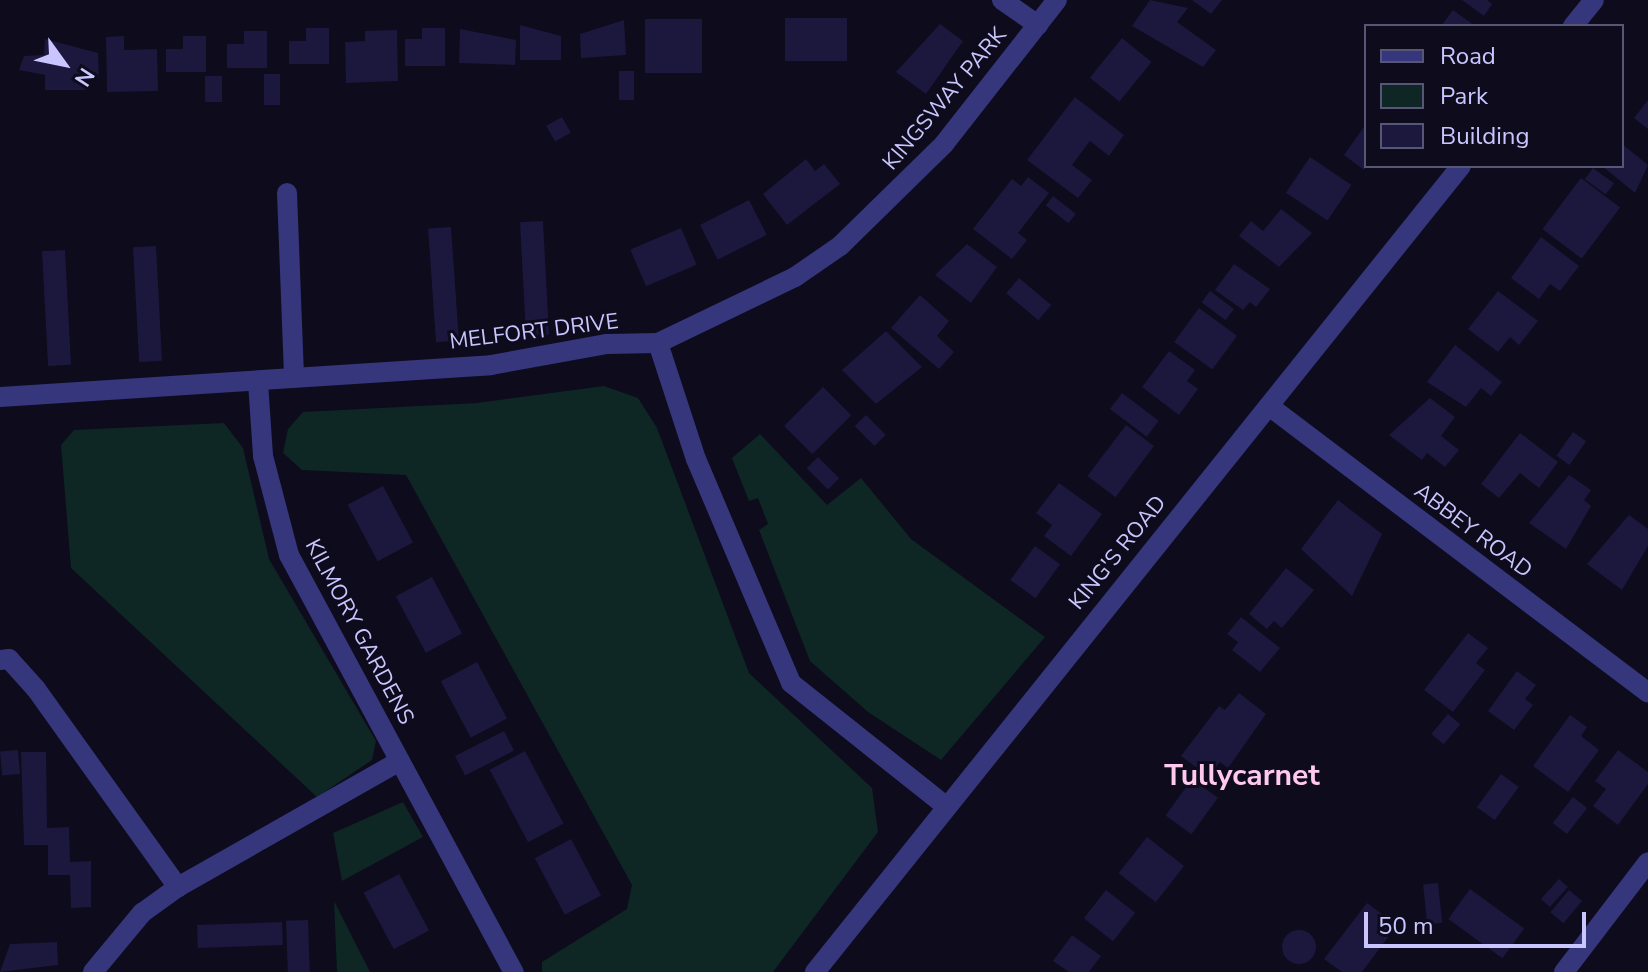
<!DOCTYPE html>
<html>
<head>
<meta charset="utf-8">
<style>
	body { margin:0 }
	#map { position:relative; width:1648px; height:972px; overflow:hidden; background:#0d0b1c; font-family:"Nunito Sans",sans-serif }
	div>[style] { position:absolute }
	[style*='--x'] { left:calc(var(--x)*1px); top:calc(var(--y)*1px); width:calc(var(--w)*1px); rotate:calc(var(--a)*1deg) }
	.green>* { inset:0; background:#0e2624 }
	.building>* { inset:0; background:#1c173d; transform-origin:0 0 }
	.round { border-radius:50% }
	.minor>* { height:20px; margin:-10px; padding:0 10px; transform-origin:10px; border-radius:10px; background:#35367c }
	span { translate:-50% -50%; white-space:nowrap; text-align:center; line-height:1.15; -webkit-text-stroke:6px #0d0b1c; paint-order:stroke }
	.street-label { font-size:22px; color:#c9c6ff }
	.district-label { font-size:30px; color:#ffc8ee; font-weight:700 }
	.legend { position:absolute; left:1364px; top:24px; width:260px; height:144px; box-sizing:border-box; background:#0d0b1c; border:2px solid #585677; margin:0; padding:10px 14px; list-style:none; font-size:24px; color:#c9c6ff }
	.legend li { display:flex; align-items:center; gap:16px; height:40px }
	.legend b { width:40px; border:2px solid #585677 }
	.north { position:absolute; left:24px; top:24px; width:80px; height:80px; -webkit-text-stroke:6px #0d0b1c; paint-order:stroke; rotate:123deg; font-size:22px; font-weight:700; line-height:32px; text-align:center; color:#c9c6ff }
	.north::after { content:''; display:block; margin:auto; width:28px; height:36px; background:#c9c6ff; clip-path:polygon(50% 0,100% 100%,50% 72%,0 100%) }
	.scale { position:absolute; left:1364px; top:912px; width:222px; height:36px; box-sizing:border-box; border:4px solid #c9c6ff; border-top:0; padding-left:10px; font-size:24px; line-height:28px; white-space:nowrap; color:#c9c6ff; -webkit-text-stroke:6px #0d0b1c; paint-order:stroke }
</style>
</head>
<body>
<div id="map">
	<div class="green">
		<i style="clip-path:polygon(604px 386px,638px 398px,657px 428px,749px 673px,872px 788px,878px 832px,773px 972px,542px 972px,542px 962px,627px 909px,632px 885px,406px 475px,302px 470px,283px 453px,288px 429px,303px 412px,477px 403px)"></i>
		<i style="clip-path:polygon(224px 423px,243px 448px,269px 559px,376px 741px,372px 760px,317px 797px,71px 568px,61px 445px,74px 430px)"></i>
		<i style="clip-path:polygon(760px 434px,827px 505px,861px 478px,911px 539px,1045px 637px,941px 760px,868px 712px,810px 661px,759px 530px,768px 524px,758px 498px,749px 501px,732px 458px)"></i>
		<i style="clip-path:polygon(403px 802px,423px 837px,342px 881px,333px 833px)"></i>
		<i style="clip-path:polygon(334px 901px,370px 972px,337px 972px)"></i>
	</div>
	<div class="building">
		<i style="clip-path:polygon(1150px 0,1188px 8px,1177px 22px,1216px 50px,1203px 67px,1132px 26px)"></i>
		<i style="clip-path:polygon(1192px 0,1222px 0,1211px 14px)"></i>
		<i style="clip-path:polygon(1462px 0,1487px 0,1492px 4px,1484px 16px)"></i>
		<i style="clip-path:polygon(1453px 10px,1475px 26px,1441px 26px)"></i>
		<i style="left:785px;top:18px;width:62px;height:43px"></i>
		<i style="left:645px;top:19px;width:57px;height:54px"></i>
		<i style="clip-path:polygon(624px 20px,626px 55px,581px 58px,580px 34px)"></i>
		<i style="clip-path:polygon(940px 24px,963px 41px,926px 94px,896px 72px)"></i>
		<i style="clip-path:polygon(520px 25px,561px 36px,561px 60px,520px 60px)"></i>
		<i style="clip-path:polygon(306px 28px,329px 28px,329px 64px,289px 64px,289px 41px,306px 41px)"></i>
		<i style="clip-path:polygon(422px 28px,445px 28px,445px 66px,405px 66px,405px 39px,422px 39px)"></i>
		<i style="clip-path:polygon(460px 29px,516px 40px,515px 65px,459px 63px)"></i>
		<i style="clip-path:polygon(397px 30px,398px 81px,346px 83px,345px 42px,365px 41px,365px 31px)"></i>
		<i style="clip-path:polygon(244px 31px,267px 31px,267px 68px,227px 68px,227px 44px,244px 44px)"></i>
		<i style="clip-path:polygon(124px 36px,124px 50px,157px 49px,158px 91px,107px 92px,106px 37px)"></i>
		<i style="clip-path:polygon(183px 36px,206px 36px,206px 72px,166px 72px,166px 49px,183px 49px)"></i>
		<i style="left:1122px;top:38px;width:38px;height:51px;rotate:39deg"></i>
		<i style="clip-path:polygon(45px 39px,98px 53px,99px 77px,88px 77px,88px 90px,45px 90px,45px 75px,19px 70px,24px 56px,44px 55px)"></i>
		<i style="left:619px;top:71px;width:15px;height:29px"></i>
		<i style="left:264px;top:74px;width:16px;height:31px"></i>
		<i style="left:205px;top:76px;width:17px;height:26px"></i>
		<i style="clip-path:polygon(1075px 97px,1124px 135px,1109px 156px,1090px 141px,1072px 165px,1092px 180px,1078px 198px,1027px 160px)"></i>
		<i style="clip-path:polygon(1648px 100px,1648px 129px,1634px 118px)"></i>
		<i style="left:562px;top:117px;width:18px;height:18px;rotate:61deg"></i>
		<i style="clip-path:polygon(1366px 124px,1366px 167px,1364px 170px,1344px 155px)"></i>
		<i style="clip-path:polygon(1622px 144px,1648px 165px,1635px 193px,1602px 166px,1622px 166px)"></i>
		<i style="left:1310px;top:157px;width:50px;height:43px;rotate:34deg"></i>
		<i style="clip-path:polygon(806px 159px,815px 171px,824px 164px,840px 184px,787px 225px,763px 194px)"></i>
		<i style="left:1593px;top:168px;width:26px;height:14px;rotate:36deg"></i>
		<i style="clip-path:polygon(1028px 177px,1049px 193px,1018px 233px,1027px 240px,1012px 259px,973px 229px,1012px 179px,1021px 186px)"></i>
		<i style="left:1581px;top:178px;width:49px;height:64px;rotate:37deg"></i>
		<i style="left:1053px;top:196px;width:29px;height:12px;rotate:38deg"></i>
		<i style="left:749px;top:200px;width:39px;height:55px;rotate:63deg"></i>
		<i style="clip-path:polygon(1281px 209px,1312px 233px,1279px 267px,1239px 236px,1251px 221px,1263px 231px)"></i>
		<i style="left:543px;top:221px;width:114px;height:23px;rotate:87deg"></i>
		<i style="left:451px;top:227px;width:114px;height:23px;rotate:86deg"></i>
		<i style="left:681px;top:228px;width:40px;height:55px;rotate:67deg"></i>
		<i style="clip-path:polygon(1541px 237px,1579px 266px,1560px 291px,1550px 284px,1539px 299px,1511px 278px)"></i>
		<i style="clip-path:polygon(967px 244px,997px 267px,971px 303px,935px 275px)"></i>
		<i style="left:156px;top:246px;width:115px;height:23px;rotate:87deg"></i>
		<i style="left:65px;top:250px;width:115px;height:23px;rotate:87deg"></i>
		<i style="clip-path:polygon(1234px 264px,1270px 289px,1256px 307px,1250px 302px,1243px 310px,1215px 290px)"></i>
		<i style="left:1019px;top:278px;width:42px;height:20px;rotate:40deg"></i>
		<i style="left:1210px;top:291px;width:30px;height:14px;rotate:37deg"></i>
		<i style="clip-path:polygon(1498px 291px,1538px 321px,1519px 345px,1510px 337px,1498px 352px,1468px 329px)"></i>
		<i style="clip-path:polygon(920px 295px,949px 321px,937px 336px,954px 352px,939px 369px,891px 328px)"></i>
		<i style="left:1199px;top:308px;width:47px;height:42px;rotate:36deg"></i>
		<i style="clip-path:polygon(886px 331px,922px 367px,876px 404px,842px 370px)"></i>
		<i style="clip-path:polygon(1455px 345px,1502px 382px,1491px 396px,1481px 388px,1466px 407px,1427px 382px)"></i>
		<i style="clip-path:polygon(1169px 351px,1195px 370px,1187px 381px,1198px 389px,1179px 415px,1142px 387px)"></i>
		<i style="left:823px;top:387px;width:40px;height:55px;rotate:45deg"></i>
		<i style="left:1122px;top:393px;width:46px;height:20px;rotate:37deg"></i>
		<i style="clip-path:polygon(1430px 398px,1455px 417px,1441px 436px,1459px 450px,1445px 467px,1427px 453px,1422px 460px,1389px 435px)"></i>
		<i style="left:866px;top:415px;width:28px;height:16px;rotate:45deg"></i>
		<i style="left:1126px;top:425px;width:35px;height:64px;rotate:37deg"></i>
		<i style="left:1573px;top:432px;width:16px;height:29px;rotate:35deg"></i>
		<i style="clip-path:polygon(1520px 433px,1558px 462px,1539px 488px,1520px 473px,1499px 498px,1481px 484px)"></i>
		<i style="left:818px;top:457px;width:30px;height:16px;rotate:45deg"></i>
		<i style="clip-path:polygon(1569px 475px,1591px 490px,1584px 500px,1591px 506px,1566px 549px,1529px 523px)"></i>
		<i style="clip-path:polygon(1059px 483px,1102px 514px,1071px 556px,1044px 536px,1052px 525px,1036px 513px)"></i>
		<i style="left:383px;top:486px;width:64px;height:40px;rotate:62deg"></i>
		<i style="clip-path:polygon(1338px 500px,1382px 534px,1352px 596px,1301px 549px)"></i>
		<i style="clip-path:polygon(1629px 515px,1648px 529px,1648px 546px,1622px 590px,1587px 564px)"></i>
		<i style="left:1035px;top:546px;width:31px;height:42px;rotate:36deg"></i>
		<i style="clip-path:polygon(1286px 568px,1314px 590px,1282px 628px,1274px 621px,1267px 629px,1249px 614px)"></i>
		<i style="left:432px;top:577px;width:64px;height:41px;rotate:62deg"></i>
		<i style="clip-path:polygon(1241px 617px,1280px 648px,1260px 672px,1232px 650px,1238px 642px,1227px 634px)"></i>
		<i style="clip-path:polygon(1468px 633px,1488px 648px,1476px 663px,1485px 670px,1453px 712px,1424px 690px)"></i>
		<i style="left:477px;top:662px;width:64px;height:41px;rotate:62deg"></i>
		<i style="clip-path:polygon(1517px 671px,1536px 685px,1525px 699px,1533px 705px,1514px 730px,1488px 711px)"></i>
		<i style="clip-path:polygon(1239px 693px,1266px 714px,1228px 768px,1220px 762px,1209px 777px,1181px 756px,1219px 706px,1225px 710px)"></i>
		<i style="left:1448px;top:714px;width:16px;height:26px;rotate:40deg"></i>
		<i style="clip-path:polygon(1570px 715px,1587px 727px,1581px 736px,1599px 750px,1568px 792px,1533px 766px)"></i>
		<i style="left:504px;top:731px;width:22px;height:55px;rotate:63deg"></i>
		<i style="left:18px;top:750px;width:24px;height:18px;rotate:85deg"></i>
		<i style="clip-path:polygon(1618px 750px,1648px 772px,1648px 784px,1618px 825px,1593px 806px,1606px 789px,1595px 781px)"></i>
		<i style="left:525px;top:751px;width:82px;height:40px;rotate:62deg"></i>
		<i style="clip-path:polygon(21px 752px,46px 752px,47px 828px,69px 827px,70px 862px,91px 861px,91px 907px,71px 908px,70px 875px,48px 875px,48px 845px,24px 845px)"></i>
		<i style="left:1501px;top:774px;width:22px;height:41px;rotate:36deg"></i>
		<i style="left:1192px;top:779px;width:32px;height:45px;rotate:36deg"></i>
		<i style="left:1573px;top:797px;width:18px;height:33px;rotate:38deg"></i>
		<i style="left:1147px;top:837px;width:47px;height:46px;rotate:38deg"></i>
		<i style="left:571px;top:839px;width:64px;height:41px;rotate:62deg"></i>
		<i style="left:399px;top:874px;width:64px;height:40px;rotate:62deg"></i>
		<i style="left:1559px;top:879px;width:12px;height:27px;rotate:42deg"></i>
		<i style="left:1438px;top:883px;width:40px;height:15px;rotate:84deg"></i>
		<i style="left:1470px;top:889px;width:67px;height:37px;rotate:36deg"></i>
		<i style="left:1106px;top:890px;width:37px;height:36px;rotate:38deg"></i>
		<i style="left:1569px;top:890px;width:17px;height:29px;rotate:40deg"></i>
		<i style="clip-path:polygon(1367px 903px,1397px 925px,1362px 972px,1342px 972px,1324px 959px)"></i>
		<i style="left:308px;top:920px;width:52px;height:22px;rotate:88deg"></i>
		<i style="left:282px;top:922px;width:23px;height:85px;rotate:88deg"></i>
		<i class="round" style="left:1282px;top:930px;width:34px;height:34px"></i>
		<i style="clip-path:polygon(1072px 935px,1101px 956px,1089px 972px,1069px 972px,1053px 961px)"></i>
		<i style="clip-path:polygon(57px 942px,58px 965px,0 972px,10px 944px)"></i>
	</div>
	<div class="minor">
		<i style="--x:1002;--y:0;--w:44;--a:34.8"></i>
		<i style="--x:1573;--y:26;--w:33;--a:-51"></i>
		<i style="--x:287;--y:193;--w:185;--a:87.8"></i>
		<i style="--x:658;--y:343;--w:152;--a:-25.7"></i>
		<i style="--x:795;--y:277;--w:55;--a:-34.6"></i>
		<i style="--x:840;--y:246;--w:146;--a:-44.4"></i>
		<i style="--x:944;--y:144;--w:183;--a:-51.9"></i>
		<i style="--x:258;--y:382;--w:74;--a:86.1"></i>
		<i style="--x:263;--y:456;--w:102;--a:75.3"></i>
		<i style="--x:289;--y:555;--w:474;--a:61.7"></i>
		<i style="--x:0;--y:397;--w:492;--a:-3.7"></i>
		<i style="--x:491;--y:365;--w:118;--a:-10.3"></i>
		<i style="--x:607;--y:344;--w:51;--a:-1.1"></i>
		<i style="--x:658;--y:343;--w:122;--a:71.9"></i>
		<i style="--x:696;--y:459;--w:243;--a:67"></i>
		<i style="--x:791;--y:683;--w:194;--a:38.5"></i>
		<i style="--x:1269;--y:406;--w:475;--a:37.1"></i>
		<i style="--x:0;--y:660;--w:9;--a:-6"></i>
		<i style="--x:9;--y:659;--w:40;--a:48"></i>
		<i style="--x:36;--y:689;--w:244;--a:54.4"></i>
		<i style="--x:93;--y:972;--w:77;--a:-50.3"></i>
		<i style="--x:142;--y:913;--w:44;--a:-35.8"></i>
		<i style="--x:178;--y:887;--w:255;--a:-29.6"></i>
		<i style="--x:815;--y:972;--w:1033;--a:-51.29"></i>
		<i style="--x:1564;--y:972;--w:138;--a:-52.6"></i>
	</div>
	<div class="street-label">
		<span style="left:945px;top:99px;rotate:-50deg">KINGSWAY PARK</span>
		<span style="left:534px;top:332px;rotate:-7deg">MELFORT DRIVE</span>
		<span style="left:1473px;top:531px;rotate:37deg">ABBEY ROAD</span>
		<span style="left:1118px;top:553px;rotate:-51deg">KING'S ROAD</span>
		<span style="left:359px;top:632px;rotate:62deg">KILMORY GARDENS</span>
	</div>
	<div class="district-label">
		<span style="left:1242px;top:776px">Tullycarnet</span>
	</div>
	<ul class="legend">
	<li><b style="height:10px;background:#35367c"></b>Road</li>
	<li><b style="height:22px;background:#0e2624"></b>Park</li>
	<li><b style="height:22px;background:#1c173d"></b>Building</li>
	</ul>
	<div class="north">N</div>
	<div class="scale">50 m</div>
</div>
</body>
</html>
